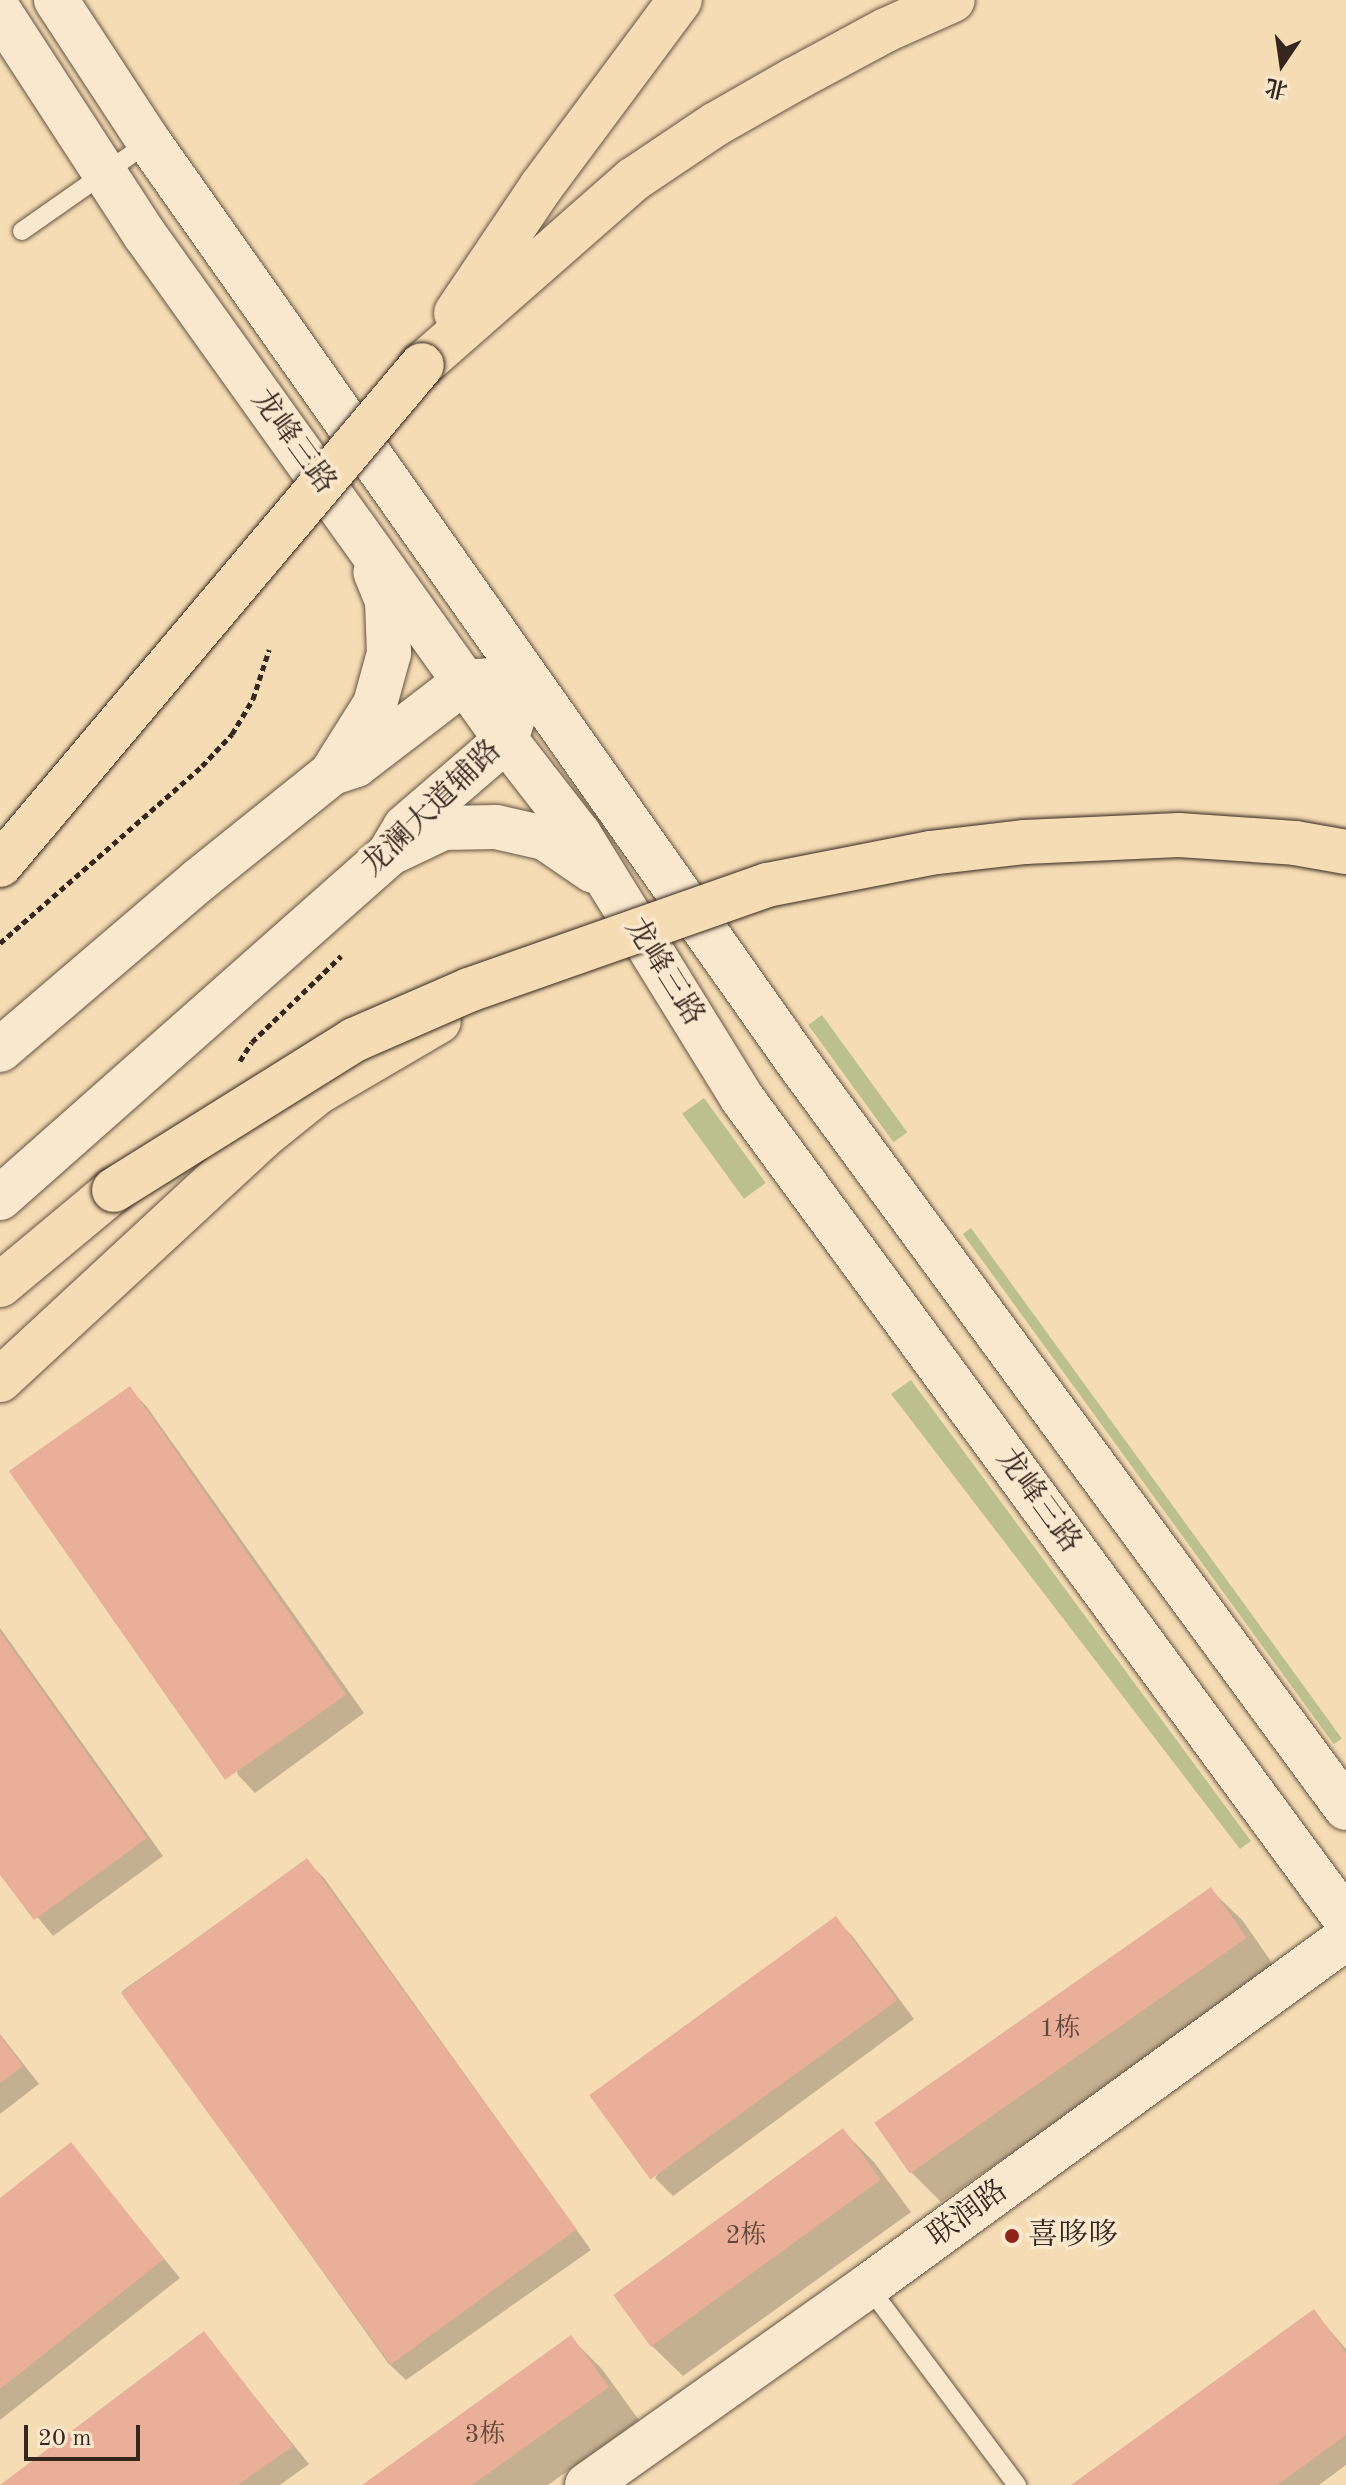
<!DOCTYPE html>
<html>
<head>
<meta charset="utf-8">
<style>
	body { margin:0 }
	#map { position:relative; width:1346px; height:2485px; overflow:hidden; background:#f6dcb4; font-family:"Old Standard TT","Noto Serif SC",serif }
	div>[style] { position:absolute }
	[style*='--x'] { left:calc(var(--x)*1px); top:calc(var(--y)*1px); width:calc(var(--w)*1px); rotate:calc(var(--a)*1deg) }
	.green>* { inset:0; background:#bbc08e; transform-origin:0 0 }
	.shadow>* { inset:0; background:#0003 }
	.building>* { inset:0; background:#eaaf99; transform-origin:0 0 }
	.path>* { height:5px; margin-top:-2.5px; transform-origin:0; background:repeating-linear-gradient(90deg,#35271e 0 6px,transparent 0 10px) }
	.roads { filter:drop-shadow(0 0 2px #655444) drop-shadow(0 0 2px #655444) }
	.lane>* { height:18px; margin:-9px; padding:0 9px; transform-origin:9px; border-radius:9px; background:#f9e8ce }
	.secondary>* { height:44px; margin:-22px; padding:0 22px; transform-origin:22px; border-radius:22px; background:#f9e8ce }
	.highway>* { height:44px; margin:-22px; padding:0 22px; transform-origin:22px; border-radius:22px; background:#f6dcb4 }
	.bridges { filter:drop-shadow(0 0 2px #35271e) drop-shadow(0 0 2px #35271e) }
	.highway-bridge>* { height:44px; margin:-22px; padding:0 22px; transform-origin:22px; border-radius:22px; background:#f6dcb4 }
	.dots>* { width:22px; height:22px; translate:-50% -50%; box-sizing:border-box; border:4px solid #f9e8ce; border-radius:50% }
	span { translate:-50% -50%; white-space:nowrap; text-align:center; line-height:1.15; -webkit-text-stroke:7px #f9e8ce; paint-order:stroke }
	.number-label { font-size:26px; color:#62493d }
	.number-label span { -webkit-text-stroke-width:0 }
	.street-label { font-size:30px; color:#35271e }
	.poi-label { font-size:30px; color:#35271e }
	.left { translate:0 -50%; text-align:left }
	.north { position:absolute; left:1242px; top:24px; width:80px; height:80px; -webkit-text-stroke:6px #f9e8ce; paint-order:stroke; rotate:193deg; font-size:22px; font-weight:700; line-height:32px; text-align:center; color:#35271e }
	.north::after { content:''; display:block; margin:auto; width:28px; height:36px; background:#35271e; clip-path:polygon(50% 0,100% 100%,50% 72%,0 100%) }
	.scale { position:absolute; left:24px; top:2425px; width:116px; height:36px; box-sizing:border-box; border:4px solid #35271e; border-top:0; padding-left:10px; font-size:24px; line-height:28px; white-space:nowrap; color:#35271e; -webkit-text-stroke:6px #f9e8ce; paint-order:stroke }
</style>
</head>
<body>
<div id="map">
	<div class="green">
		<i style="left:822px;top:1015px;width:145px;height:17px;rotate:54deg"></i>
		<i style="left:704px;top:1098px;width:105px;height:27px;rotate:54deg"></i>
		<i style="left:971px;top:1228px;width:631px;height:10px;rotate:54deg"></i>
		<i style="clip-path:polygon(911px 1380px,1251px 1841px,1240px 1849px,891px 1394px)"></i>
	</div>
	<div class="shadow">
		<i style="clip-path:polygon(130px 1389px,147px 1407px,364px 1713px,255px 1793px,238px 1775px)"></i>
		<i style="clip-path:polygon(0 1628px,163px 1856px,53px 1936px,0 1871px)"></i>
		<i style="clip-path:polygon(307px 1861px,324px 1878px,591px 2250px,406px 2380px,388px 2363px,122px 1991px)"></i>
		<i style="clip-path:polygon(1211px 1890px,1243px 1921px,1277px 1970px,941px 2202px,910px 2171px)"></i>
		<i style="clip-path:polygon(836px 1919px,853px 1937px,914px 2019px,673px 2196px,655px 2178px)"></i>
		<i style="clip-path:polygon(0 2034px,39px 2084px,0 2114px)"></i>
		<i style="clip-path:polygon(843px 2131px,874px 2162px,911px 2212px,683px 2376px,651px 2345px)"></i>
		<i style="clip-path:polygon(71px 2145px,180px 2278px,0 2420px,0 2201px)"></i>
		<i style="clip-path:polygon(1313px 2311px,1346px 2349px,1346px 2465px,1319px 2485px,1074px 2485px)"></i>
		<i style="clip-path:polygon(204px 2334px,309px 2464px,280px 2485px,3px 2485px)"></i>
		<i style="clip-path:polygon(571px 2338px,602px 2369px,639px 2420px,548px 2485px,366px 2485px)"></i>
	</div>
	<div class="building">
		<i style="left:130px;top:1386px;width:377px;height:148px;rotate:55deg"></i>
		<i style="clip-path:polygon(0 1632px,147px 1838px,34px 1920px,0 1875px)"></i>
		<i style="left:307px;top:1858px;width:459px;height:230px;rotate:54deg"></i>
		<i style="left:1211px;top:1887px;width:62px;height:411px;rotate:55deg"></i>
		<i style="left:836px;top:1916px;width:104px;height:305px;rotate:54deg"></i>
		<i style="clip-path:polygon(0 2036px,23px 2066px,0 2083px)"></i>
		<i style="left:843px;top:2128px;width:64px;height:284px;rotate:54deg"></i>
		<i style="clip-path:polygon(71px 2142px,164px 2259px,0 2389px,0 2198px)"></i>
		<i style="clip-path:polygon(1314px 2309px,1346px 2353px,1346px 2435px,1277px 2485px,1071px 2485px)"></i>
		<i style="clip-path:polygon(204px 2331px,293px 2446px,238px 2485px,0 2485px)"></i>
		<i style="clip-path:polygon(571px 2335px,609px 2387px,472px 2485px,362px 2485px)"></i>
	</div>
	<div class="path">
		<i style="--x:0;--y:943;--w:269;--a:-41.2"></i>
		<i style="--x:202;--y:766;--w:44;--a:-46.8"></i>
		<i style="--x:232;--y:734;--w:41;--a:-59"></i>
		<i style="--x:253;--y:699;--w:52;--a:-71.9"></i>
		<i style="--x:240;--y:1061;--w:22;--a:-58"></i>
		<i style="--x:252;--y:1042;--w:124;--a:-44"></i>
	</div>
	<div class="roads">
		<div class="lane">
			<i style="--x:22;--y:231;--w:155;--a:-35"></i>
			<i style="--x:868;--y:2286;--w:249;--a:53.2"></i>
		</div>
		<div class="secondary">
			<i style="--x:56;--y:0;--w:170;--a:56.8"></i>
			<i style="--x:149;--y:142;--w:1124;--a:54.81"></i>
			<i style="--x:797;--y:1061;--w:927;--a:53.69"></i>
			<i style="--x:0;--y:12;--w:266;--a:57"></i>
			<i style="--x:145;--y:235;--w:621;--a:54.44"></i>
			<i style="--x:506;--y:740;--w:119;--a:52.2"></i>
			<i style="--x:579;--y:834;--w:310;--a:58.3"></i>
			<i style="--x:742;--y:1098;--w:1020;--a:53.69"></i>
			<i style="--x:333;--y:771;--w:79;--a:-57.9"></i>
			<i style="--x:375;--y:704;--w:53;--a:-74.6"></i>
			<i style="--x:389;--y:653;--w:52;--a:-92.2"></i>
			<i style="--x:387;--y:601;--w:31;--a:-112"></i>
			<i style="--x:395;--y:851;--w:53;--a:-25.6"></i>
			<i style="--x:443;--y:828;--w:53;--a:-1.1"></i>
			<i style="--x:496;--y:827;--w:50;--a:12.7"></i>
			<i style="--x:545;--y:838;--w:58;--a:34.5"></i>
			<i style="--x:0;--y:1050;--w:262;--a:-40.5"></i>
			<i style="--x:199;--y:880;--w:171;--a:-38.8"></i>
			<i style="--x:332;--y:773;--w:25;--a:-18"></i>
			<i style="--x:356;--y:765;--w:136;--a:-37.5"></i>
			<i style="--x:464;--y:682;--w:28;--a:-4"></i>
			<i style="--x:0;--y:1198;--w:519;--a:-41.49"></i>
			<i style="--x:389;--y:854;--w:31;--a:-59"></i>
			<i style="--x:405;--y:827;--w:133;--a:-40.7"></i>
			<i style="--x:506;--y:740;--w:29;--a:-72"></i>
			<i style="--x:587;--y:2485;--w:344;--a:-35.3"></i>
			<i style="--x:868;--y:2286;--w:591;--a:-36.06"></i>
		</div>
		<div class="highway">
			<i style="--x:456;--y:313;--w:152;--a:-56"></i>
			<i style="--x:541;--y:187;--w:233;--a:-53.4"></i>
			<i style="--x:422;--y:365;--w:282;--a:-41.3"></i>
			<i style="--x:634;--y:179;--w:99;--a:-33.9"></i>
			<i style="--x:716;--y:124;--w:91;--a:-29.7"></i>
			<i style="--x:795;--y:79;--w:103;--a:-28.3"></i>
			<i style="--x:886;--y:30;--w:73;--a:-24.1"></i>
			<i style="--x:0;--y:1285;--w:148;--a:-39.8"></i>
			<i style="--x:0;--y:1380;--w:357;--a:-42.8"></i>
			<i style="--x:262;--y:1137;--w:72;--a:-38.8"></i>
			<i style="--x:318;--y:1092;--w:140;--a:-30.4"></i>
		</div>
	</div>
	<div class="bridges">
		<div class="highway-bridge">
			<i style="--x:0;--y:865;--w:654;--a:-49.84"></i>
			<i style="--x:114;--y:1190;--w:283;--a:-32"></i>
			<i style="--x:354;--y:1040;--w:125;--a:-23.5"></i>
			<i style="--x:469;--y:990;--w:316;--a:-19.4"></i>
			<i style="--x:767;--y:885;--w:166;--a:-11.1"></i>
			<i style="--x:930;--y:853;--w:96;--a:-6.6"></i>
			<i style="--x:1025;--y:842;--w:154;--a:-2.6"></i>
			<i style="--x:1179;--y:835;--w:116;--a:3.9"></i>
			<i style="--x:1295;--y:843;--w:52;--a:10"></i>
		</div>
	</div>
	<div class="dots">
		<i style="left:1012px;top:2236px;background:#8f2418"></i>
	</div>
	<div class="number-label">
		<span style="left:1060px;top:2030px">1栋</span>
		<span style="left:746px;top:2237px">2栋</span>
		<span style="left:485px;top:2436px">3栋</span>
	</div>
	<div class="street-label">
		<span style="left:293px;top:442px;rotate:54deg">龙峰三路</span>
		<span style="left:432px;top:809px;rotate:-44deg">龙澜大道辅路</span>
		<span style="left:664px;top:972px;rotate:58deg">龙峰三路</span>
		<span style="left:1038px;top:1501px;rotate:54deg">龙峰三路</span>
		<span style="left:968px;top:2214px;rotate:-36deg">联润路</span>
	</div>
	<div class="poi-label">
		<span class="left" style="left:1028px;top:2236px">喜哆哆</span>
	</div>
	<div class="north">北</div>
	<div class="scale">20 m</div>
</div>
</body>
</html>
